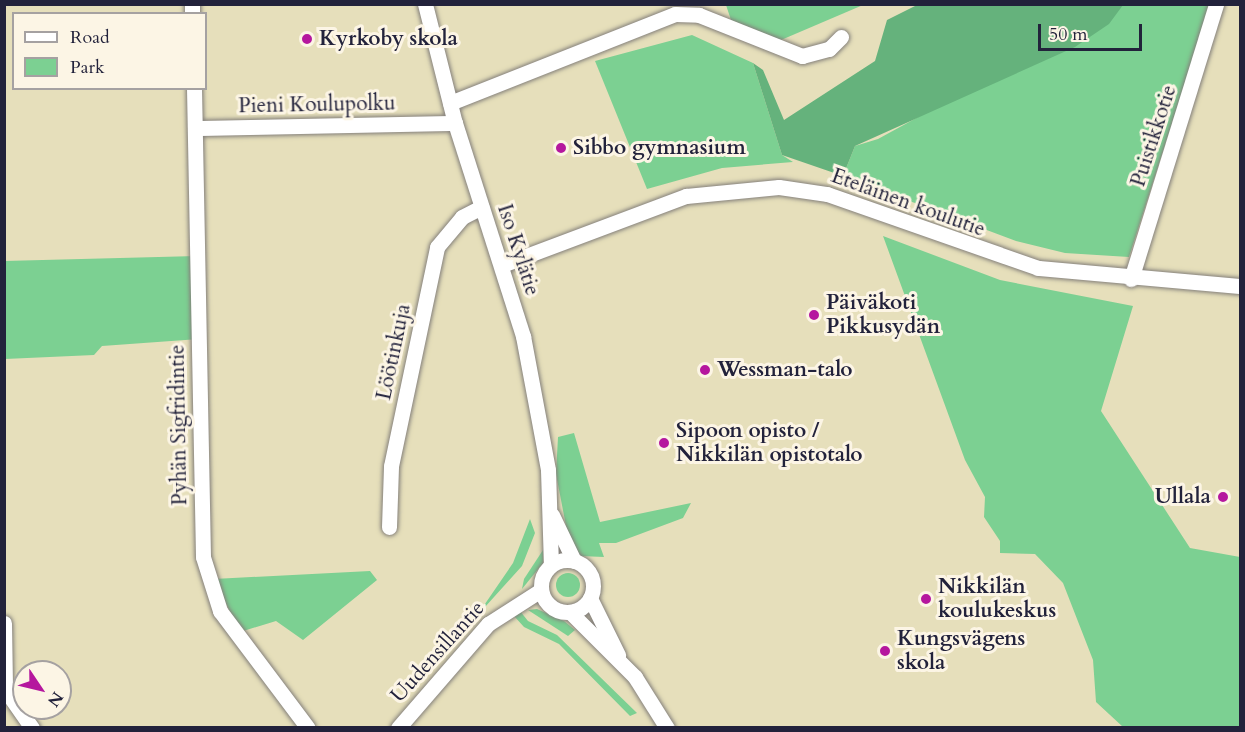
<!DOCTYPE html>
<html>
<head>
<meta charset="utf-8">
<style>
	body { margin:0 }
	#map { position:relative; width:1245px; height:732px; overflow:hidden; background:#e6dfbb; font-family:Cardo,serif }
	div>[style] { position:absolute }
	[style*='--x'] { left:calc(var(--x)*1px); top:calc(var(--y)*1px); width:calc(var(--w)*1px); rotate:calc(var(--a)*1deg) }
	.green>* { inset:0; background:#7cd092 }
	.round { border-radius:50% }
	.forest>* { inset:0; background:#65b27c }
	.roads { filter:drop-shadow(0 0 2px #84807b) drop-shadow(0 0 2px #84807b) }
	.minor>* { height:15px; margin:-7.5px; padding:0 7.5px; transform-origin:7.5px; border-radius:7.5px; background:#fff }
	.minor>.ring { margin:-7.5px; padding:0; box-sizing:content-box; background:none; border:15px solid #fff; border-radius:50% }
	.dots>* { width:16px; height:16px; translate:-50% -50%; box-sizing:border-box; border:3px solid #fcf5e5; border-radius:50% }
	span { translate:-50% -50%; white-space:nowrap; text-align:center; line-height:1.15; -webkit-text-stroke:6px #fcf5e5; paint-order:stroke }
	.poi-label { font-size:21px; color:#22223b; font-weight:700 }
	.left { translate:0 -50%; text-align:left }
	.right { translate:-100% -50%; text-align:right }
	.street-label { font-size:21px; color:#22223b }
	.frame { position:absolute; inset:0; border:6px solid #22223b; pointer-events:none }
	.legend { position:absolute; left:12px; top:12px; width:195px; height:78px; box-sizing:border-box; background:#fcf5e5; border:2px solid #a5a1a1; margin:0; padding:8px 10px; list-style:none; font-size:18px; color:#22223b }
	.legend li { display:flex; align-items:center; gap:12px; height:30px }
	.legend b { width:30px; border:2px solid #a5a1a1 }
	.north { position:absolute; left:12px; top:660px; width:60px; height:60px; box-sizing:border-box; background:#fcf5e5; border:2px solid #a5a1a1; border-radius:50%; rotate:125deg; font-size:16px; font-weight:700; line-height:24px; text-align:center; color:#22223b }
	.north::after { content:''; display:block; margin:auto; width:21px; height:27px; background:#b5179e; clip-path:polygon(50% 0,100% 100%,50% 72%,0 100%) }
	.scale { position:absolute; left:1038px; top:24px; width:104px; height:27px; box-sizing:border-box; border:3px solid #22223b; border-top:0; padding-left:8px; font-size:18px; line-height:21px; white-space:nowrap; color:#22223b; -webkit-text-stroke:4px #fcf5e5; paint-order:stroke }
</style>
</head>
<body>
<div id="map">
	<div class="green">
		<i style="clip-path:polygon(726px 5px,863px 5px,774px 43px,731px 20px)"></i>
		<i style="clip-path:polygon(1123px 5px,1210px 5px,1129px 257px,1065px 253px,1016px 241px,843px 176px,855px 146px,878px 139px)"></i>
		<i style="clip-path:polygon(692px 35px,753px 63px,782px 155px,793px 162px,722px 168px,647px 189px,595px 61px)"></i>
		<i style="clip-path:polygon(883px 236px,1000px 280px,1133px 306px,1101px 411px,1190px 548px,1240px 557px,1240px 727px,1123px 727px,1096px 702px,1093px 660px,1063px 583px,1035px 554px,1000px 553px,1000px 541px,984px 517px,985px 497px,965px 460px)"></i>
		<i style="clip-path:polygon(197px 256px,199px 339px,102px 346px,94px 355px,5px 359px,4px 261px)"></i>
		<i style="clip-path:polygon(574px 433px,600px 522px,691px 503px,683px 518px,616px 543px,599px 543px,604px 557px,580px 556px,567px 531px,556px 474px,558px 437px)"></i>
		<i style="clip-path:polygon(530px 519px,535px 533px,522px 566px,476px 617px,513px 563px)"></i>
		<i style="clip-path:polygon(543px 550px,543px 563px,522px 589px,524px 579px)"></i>
		<i style="clip-path:polygon(370px 571px,377px 580px,303px 640px,276px 621px,240px 632px,214px 579px)"></i>
		<i class="round" style="left:556px;top:573px;width:24px;height:24px"></i>
		<i style="clip-path:polygon(537px 609px,564px 621px,575px 630px,568px 636px,528px 610px)"></i>
		<i style="clip-path:polygon(520px 611px,528px 621px,557px 635px,637px 713px,630px 716px,559px 644px,524px 627px,514px 616px)"></i>
	</div>
	<div class="forest">
		<i style="clip-path:polygon(917px 5px,917px 4px,1123px 5px,1109px 24px,1075px 47px,855px 146px,843px 176px,782px 155px,753px 63px,763px 70px,784px 120px,875px 61px,887px 20px)"></i>
	</div>
	<div class="roads">
		<div class="minor">
			<i style="--x:192;--y:4;--w:10;--a:90"></i>
			<i style="--x:425;--y:4;--w:123;--a:75.9"></i>
			<i style="--x:455;--y:123;--w:224;--a:72.3"></i>
			<i style="--x:523;--y:336;--w:136;--a:79.4"></i>
			<i style="--x:548;--y:470;--w:95;--a:88.2"></i>
			<i style="--x:194;--y:88;--w:469;--a:88.9"></i>
			<i style="--x:203;--y:557;--w:57;--a:72.5"></i>
			<i style="--x:220;--y:611;--w:146;--a:53.1"></i>
			<i style="--x:450;--y:103;--w:242;--a:-21.6"></i>
			<i style="--x:675;--y:14;--w:24;--a:2"></i>
			<i style="--x:699;--y:15;--w:111;--a:21.7"></i>
			<i style="--x:802;--y:56;--w:28;--a:-15"></i>
			<i style="--x:829;--y:49;--w:17;--a:-45"></i>
			<i style="--x:195;--y:128;--w:260;--a:-1.1"></i>
			<i style="--x:502;--y:265;--w:197;--a:-20.6"></i>
			<i style="--x:686;--y:196;--w:93;--a:-5.5"></i>
			<i style="--x:779;--y:187;--w:49;--a:8.3"></i>
			<i style="--x:827;--y:194;--w:224;--a:19.3"></i>
			<i style="--x:1038;--y:268;--w:203;--a:5.1"></i>
			<i style="--x:1131;--y:279;--w:288;--a:-72.8"></i>
			<i style="--x:552;--y:515;--w:51;--a:64.4"></i>
			<i style="--x:389;--y:527;--w:61;--a:-88.1"></i>
			<i style="--x:391;--y:466;--w:224;--a:-78.1"></i>
			<i style="--x:437;--y:247;--w:39;--a:-50"></i>
			<i style="--x:462;--y:217;--w:22;--a:-27"></i>
			<i class="ring" style="left:541px;top:560px;width:37px;height:37px"></i>
			<i style="--x:590;--y:598;--w:64;--a:63.8"></i>
			<i style="--x:570;--y:612;--w:92;--a:45"></i>
			<i style="--x:635;--y:677;--w:60;--a:57.9"></i>
			<i style="--x:4;--y:623;--w:66;--a:89.1"></i>
			<i style="--x:4;--y:688;--w:49;--a:55"></i>
			<i style="--x:398;--y:728;--w:138;--a:-49.1"></i>
			<i style="--x:488;--y:624;--w:63;--a:-32.7"></i>
		</div>
	</div>
	<div class="dots">
		<i style="left:307px;top:39px;background:#b5179e"></i>
		<i style="left:561px;top:148px;background:#b5179e"></i>
		<i style="left:814px;top:315px;background:#b5179e"></i>
		<i style="left:705px;top:370px;background:#b5179e"></i>
		<i style="left:664px;top:443px;background:#b5179e"></i>
		<i style="left:1223px;top:497px;background:#b5179e"></i>
		<i style="left:926px;top:599px;background:#b5179e"></i>
		<i style="left:885px;top:651px;background:#b5179e"></i>
	</div>
	<div class="poi-label">
		<span class="left" style="left:319px;top:39px">Kyrkoby skola</span>
		<span class="left" style="left:573px;top:148px">Sibbo gymnasium</span>
		<span class="left" style="left:826px;top:315px">Päiväkoti<br>Pikkusydän</span>
		<span class="left" style="left:717px;top:370px">Wessman-talo</span>
		<span class="left" style="left:676px;top:443px">Sipoon opisto /<br>Nikkilän opistotalo</span>
		<span class="right" style="left:1211px;top:497px">Ullala</span>
		<span class="left" style="left:938px;top:599px">Nikkilän<br>koulukeskus</span>
		<span class="left" style="left:897px;top:651px">Kungsvägens<br>skola</span>
	</div>
	<div class="street-label">
		<span style="left:317px;top:105px;rotate:-1deg">Pieni Koulupolku</span>
		<span style="left:1154px;top:136px;rotate:-72deg">Puistikkotie</span>
		<span style="left:908px;top:203px;rotate:20deg">Eteläinen koulutie</span>
		<span style="left:518px;top:250px;rotate:72deg">Iso Kylätie</span>
		<span style="left:394px;top:352px;rotate:-78deg">Löötinkuja</span>
		<span style="left:179px;top:425px;rotate:-91deg">Pyhän Sigfridintie</span>
		<span style="left:438px;top:652px;rotate:-48deg">Uudensillantie</span>
	</div>
	<div class="frame"></div>
	<ul class="legend">
	<li><b style="height:8px;background:#fff"></b>Road</li>
	<li><b style="height:16px;background:#7cd092"></b>Park</li>
	</ul>
	<div class="north">N</div>
	<div class="scale">50 m</div>
</div>
</body>
</html>
